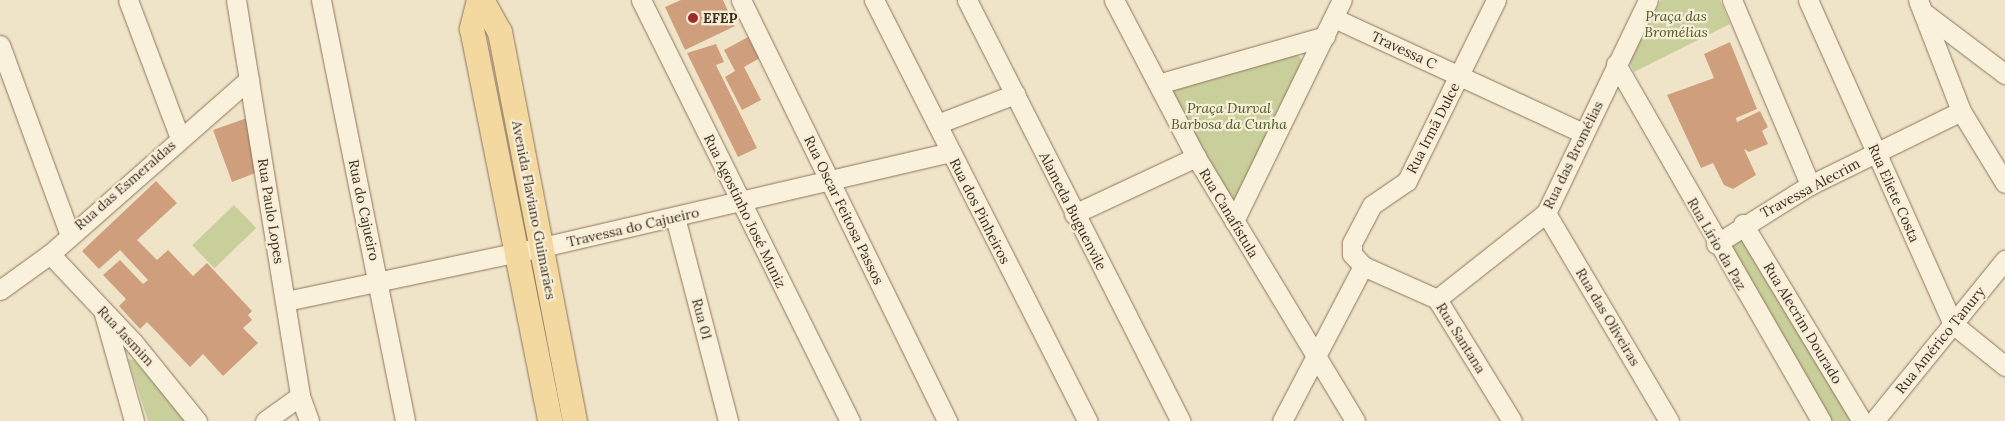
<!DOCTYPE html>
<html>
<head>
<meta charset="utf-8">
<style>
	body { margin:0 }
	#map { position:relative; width:2005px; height:421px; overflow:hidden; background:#f0e4c8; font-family:Lora,serif }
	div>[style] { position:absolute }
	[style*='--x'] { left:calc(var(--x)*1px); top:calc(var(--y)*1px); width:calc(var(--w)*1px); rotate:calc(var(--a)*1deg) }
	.green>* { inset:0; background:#c9cf9b; transform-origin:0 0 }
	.building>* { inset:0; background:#cf9f7d }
	.roads { filter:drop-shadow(0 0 1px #8d765c) drop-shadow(0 0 1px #8d765c) }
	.minor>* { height:19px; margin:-9.5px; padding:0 9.5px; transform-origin:9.5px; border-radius:9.5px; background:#faf1dc }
	.major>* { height:24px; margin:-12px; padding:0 12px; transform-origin:12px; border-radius:12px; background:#f3d9a0 }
	.dots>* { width:14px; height:14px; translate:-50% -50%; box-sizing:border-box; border:2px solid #f7eed8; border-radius:50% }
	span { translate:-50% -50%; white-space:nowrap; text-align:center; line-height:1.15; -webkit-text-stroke:4.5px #f7eed8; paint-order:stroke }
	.park-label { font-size:14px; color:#4d5a26; font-style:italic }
	.poi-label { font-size:14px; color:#3d2e20; font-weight:700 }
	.left { translate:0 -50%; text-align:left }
	.street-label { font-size:14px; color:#3d2e20 }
</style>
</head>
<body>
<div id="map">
	<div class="green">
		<i style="clip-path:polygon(1661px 0,1720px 0,1730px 24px,1634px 72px,1629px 61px)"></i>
		<i style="clip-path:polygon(1296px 52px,1302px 60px,1236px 199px,1229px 200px,1170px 92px)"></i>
		<i style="left:234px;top:205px;width:32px;height:58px;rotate:46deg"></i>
		<i style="clip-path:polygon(1741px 236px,1856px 421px,1831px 421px,1729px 248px,1730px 242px)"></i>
		<i style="clip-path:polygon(128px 359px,134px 360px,185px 421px,148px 421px)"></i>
	</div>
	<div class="building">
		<i style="clip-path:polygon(681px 0,723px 0,735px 26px,685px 50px,665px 7px)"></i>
		<i style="clip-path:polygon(748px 37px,760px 58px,744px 67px,761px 100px,742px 110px,725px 77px,735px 71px,724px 50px)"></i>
		<i style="clip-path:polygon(1730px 42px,1757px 109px,1736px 118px,1737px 122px,1760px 111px,1768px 127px,1762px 131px,1768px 144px,1749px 152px,1744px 149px,1756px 175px,1733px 189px,1724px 185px,1713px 163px,1701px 168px,1667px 95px,1714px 78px,1704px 54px)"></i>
		<i style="clip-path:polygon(716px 44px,724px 62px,716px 65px,757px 148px,738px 157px,687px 53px)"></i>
		<i style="clip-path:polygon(247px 118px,258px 172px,232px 182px,213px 130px)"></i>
		<i style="clip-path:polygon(156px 181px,177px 203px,137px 240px,157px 260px,168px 250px,193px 276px,207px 263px,252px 311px,248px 315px,252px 320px,243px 328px,258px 343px,223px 376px,203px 354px,190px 367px,147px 322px,140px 329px,119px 306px,126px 299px,103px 275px,120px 260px,143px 284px,148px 280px,120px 250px,99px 269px,82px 251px)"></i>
	</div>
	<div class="roads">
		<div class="minor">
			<i style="--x:128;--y:0;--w:147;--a:69.4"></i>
			<i style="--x:236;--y:0;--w:401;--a:80.8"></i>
			<i style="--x:300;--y:396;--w:27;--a:70"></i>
			<i style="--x:321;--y:0;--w:429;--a:78.7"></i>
			<i style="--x:641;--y:0;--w:470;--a:63.6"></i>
			<i style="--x:741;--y:0;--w:469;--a:63.9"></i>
			<i style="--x:874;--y:0;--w:472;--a:63.1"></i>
			<i style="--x:967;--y:0;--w:472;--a:63.1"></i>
			<i style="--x:1114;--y:0;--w:177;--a:62.4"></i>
			<i style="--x:1196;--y:157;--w:308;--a:58.9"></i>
			<i style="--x:1496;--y:0;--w:202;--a:116.2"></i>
			<i style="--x:1407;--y:181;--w:42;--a:145.6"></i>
			<i style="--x:1372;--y:205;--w:43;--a:117.8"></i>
			<i style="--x:1352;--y:243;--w:11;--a:90"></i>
			<i style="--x:1352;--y:254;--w:16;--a:47"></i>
			<i style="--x:1363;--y:266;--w:81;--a:24"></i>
			<i style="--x:1437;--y:299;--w:143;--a:58.4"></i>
			<i style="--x:1732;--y:0;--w:201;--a:67.1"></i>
			<i style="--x:1808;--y:0;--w:355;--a:65.9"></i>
			<i style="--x:1953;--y:324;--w:67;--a:38.9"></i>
			<i style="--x:1918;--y:0;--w:119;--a:68.8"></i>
			<i style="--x:1961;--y:111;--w:84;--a:58.6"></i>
			<i style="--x:1923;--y:12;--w:103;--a:37.1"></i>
			<i style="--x:1334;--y:18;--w:274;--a:24.8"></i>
			<i style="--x:0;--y:45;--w:200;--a:69.8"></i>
			<i style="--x:1616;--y:64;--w:412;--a:60.1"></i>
			<i style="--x:1158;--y:84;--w:174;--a:-16"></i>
			<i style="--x:937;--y:124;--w:84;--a:-21"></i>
			<i style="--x:1546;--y:213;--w:242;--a:59.4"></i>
			<i style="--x:1074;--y:214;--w:135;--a:-25"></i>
			<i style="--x:675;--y:217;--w:211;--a:75.4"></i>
			<i style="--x:1234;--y:221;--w:246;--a:-64"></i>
			<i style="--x:1743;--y:224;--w:230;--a:58.9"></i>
			<i style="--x:1716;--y:244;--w:111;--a:-32.1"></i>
			<i style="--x:1810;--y:185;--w:168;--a:-26.1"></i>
			<i style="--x:50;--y:254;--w:121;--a:46.7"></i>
			<i style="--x:133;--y:342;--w:102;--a:51"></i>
			<i style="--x:0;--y:290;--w:62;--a:-35.8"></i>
			<i style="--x:50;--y:254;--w:265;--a:-41.3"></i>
			<i style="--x:1437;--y:299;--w:139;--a:-38.3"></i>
			<i style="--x:1546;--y:213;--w:236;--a:-64.4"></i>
			<i style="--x:286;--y:301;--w:262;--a:-11.9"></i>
			<i style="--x:542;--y:247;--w:419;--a:-13.1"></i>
			<i style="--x:104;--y:314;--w:111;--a:74.3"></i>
			<i style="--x:265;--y:421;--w:43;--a:-35.5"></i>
			<i style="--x:1282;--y:421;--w:175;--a:-62.4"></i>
			<i style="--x:1874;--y:421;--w:208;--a:-50.9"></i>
		</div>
		<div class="major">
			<i style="--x:479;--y:0;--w:30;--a:104"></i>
			<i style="--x:472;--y:29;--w:400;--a:78.7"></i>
			<i style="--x:482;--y:0;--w:37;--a:61"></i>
			<i style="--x:500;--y:32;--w:396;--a:79.1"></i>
		</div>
	</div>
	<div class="dots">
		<i style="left:693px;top:18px;background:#9e2a2b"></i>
	</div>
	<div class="park-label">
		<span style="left:1676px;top:24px">Praça das<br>Bromélias</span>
		<span style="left:1229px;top:116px">Praça Durval<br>Barbosa da Cunha</span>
	</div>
	<div class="poi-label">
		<span class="left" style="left:703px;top:18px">EFEP</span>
	</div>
	<div class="street-label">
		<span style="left:1404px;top:50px;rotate:25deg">Travessa C</span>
		<span style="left:1433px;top:128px;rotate:-63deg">Rua Irmã Dulce</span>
		<span style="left:1573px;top:155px;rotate:-64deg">Rua das Bromélias</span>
		<span style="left:125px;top:185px;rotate:-41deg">Rua das Esmeraldas</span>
		<span style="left:1810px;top:188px;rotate:-28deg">Travessa Alecrim</span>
		<span style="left:1894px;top:193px;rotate:66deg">Rua Eliete Costa</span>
		<span style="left:364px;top:210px;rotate:78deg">Rua do Cajueiro</span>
		<span style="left:534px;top:210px;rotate:79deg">Avenida Flaviano Guimarães</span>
		<span style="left:844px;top:210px;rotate:64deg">Rua Oscar Feitosa Passos</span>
		<span style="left:271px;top:211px;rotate:81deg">Rua Paulo Lopes</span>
		<span style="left:745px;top:211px;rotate:64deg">Rua Agostinho José Muniz</span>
		<span style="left:980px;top:211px;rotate:63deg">Rua dos Pinheiros</span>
		<span style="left:1073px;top:211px;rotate:63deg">Alameda Buguenvile</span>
		<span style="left:1229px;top:213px;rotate:59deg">Rua Canafístula</span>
		<span style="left:633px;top:227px;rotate:-13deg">Travessa do Cajueiro</span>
		<span style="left:1717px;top:244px;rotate:60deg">Rua Lírio da Paz</span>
		<span style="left:1608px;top:317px;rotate:59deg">Rua das Oliveiras</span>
		<span style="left:702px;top:319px;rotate:75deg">Rua 01</span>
		<span style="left:1803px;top:323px;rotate:59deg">Rua Alecrim Dourado</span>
		<span style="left:126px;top:336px;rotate:47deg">Rua Jasmim</span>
		<span style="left:1461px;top:338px;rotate:58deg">Rua Santana</span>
		<span style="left:1940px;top:340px;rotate:-51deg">Rua Américo Tanury</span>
	</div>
</div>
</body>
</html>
